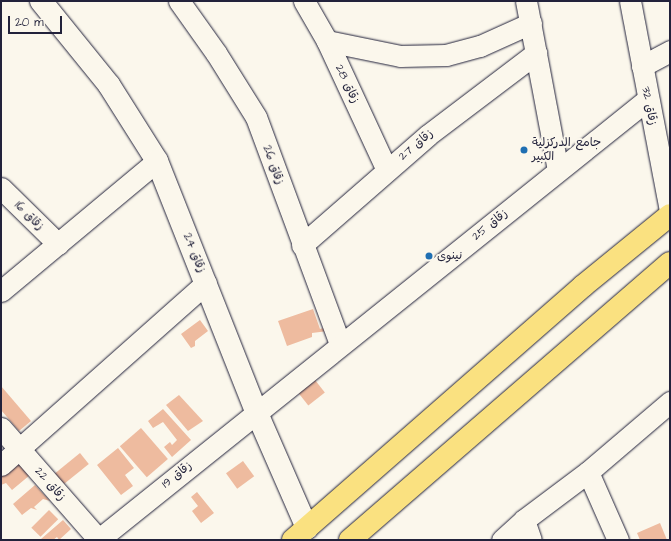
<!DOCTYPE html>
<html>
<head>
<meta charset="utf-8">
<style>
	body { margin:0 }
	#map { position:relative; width:671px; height:541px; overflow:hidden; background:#fbf7ec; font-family:"Architects Daughter","Playpen Sans Arabic",sans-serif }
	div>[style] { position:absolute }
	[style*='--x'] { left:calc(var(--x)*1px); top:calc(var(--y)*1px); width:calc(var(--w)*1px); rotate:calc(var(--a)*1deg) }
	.building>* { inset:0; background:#eebb9f; transform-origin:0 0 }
	.roads { filter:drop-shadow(0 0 1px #22223b) drop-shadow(0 0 1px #22223b) }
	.street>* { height:21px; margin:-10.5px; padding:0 10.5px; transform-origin:10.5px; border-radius:10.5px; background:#fbf7ec }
	.secondary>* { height:22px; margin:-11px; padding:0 11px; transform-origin:11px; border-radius:11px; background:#fbf7ec }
	.primary>* { height:22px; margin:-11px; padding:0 11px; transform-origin:11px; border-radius:11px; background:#fae180 }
	.dots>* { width:11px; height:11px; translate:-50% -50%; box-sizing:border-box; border:2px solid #fbf7ec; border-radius:50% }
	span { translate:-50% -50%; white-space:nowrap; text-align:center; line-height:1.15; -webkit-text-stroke:4px #fbf7ec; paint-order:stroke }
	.street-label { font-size:12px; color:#22223b }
	.poi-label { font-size:12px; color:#22223b }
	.left { translate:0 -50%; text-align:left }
	.frame { position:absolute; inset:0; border:2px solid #22223b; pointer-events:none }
	.scale { position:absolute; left:8px; top:16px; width:54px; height:18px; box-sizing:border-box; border:2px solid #22223b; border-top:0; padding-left:5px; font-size:12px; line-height:14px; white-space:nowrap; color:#22223b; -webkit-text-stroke:3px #fbf7ec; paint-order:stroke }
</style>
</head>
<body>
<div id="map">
	<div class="building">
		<i style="clip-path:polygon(313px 309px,320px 329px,327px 327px,328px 331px,312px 333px,312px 337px,287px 346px,278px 321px)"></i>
		<i style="clip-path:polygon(200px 320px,208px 331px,195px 341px,195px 346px,191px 348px,181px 334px)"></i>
		<i style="left:315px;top:380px;width:16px;height:21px;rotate:52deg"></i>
		<i style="clip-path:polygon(1px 386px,31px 421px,19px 431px,1px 410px)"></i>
		<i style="clip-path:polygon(179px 395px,203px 421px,188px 431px,166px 405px)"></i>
		<i style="clip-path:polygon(163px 409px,191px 440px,172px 457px,164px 447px,170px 442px,172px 445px,177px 440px,163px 422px,153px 428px,148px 421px)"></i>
		<i style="left:141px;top:428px;width:41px;height:28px;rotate:49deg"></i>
		<i style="clip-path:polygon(118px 448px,134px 468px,125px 475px,133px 486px,121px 495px,97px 465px)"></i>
		<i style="left:80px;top:453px;width:14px;height:34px;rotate:51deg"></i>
		<i style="left:243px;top:461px;width:19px;height:21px;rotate:54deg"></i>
		<i style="clip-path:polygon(18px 462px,30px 475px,12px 490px,6px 483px,1px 485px,1px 477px)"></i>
		<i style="clip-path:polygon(35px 485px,50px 501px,43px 499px,34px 507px,37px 510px,31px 508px,22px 515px,13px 504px)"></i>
		<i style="clip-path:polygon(197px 492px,214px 513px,201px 523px,192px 511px,198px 506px,191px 497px)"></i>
		<i style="left:49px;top:510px;width:13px;height:25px;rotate:45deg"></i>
		<i style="clip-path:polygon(63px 520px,71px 529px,59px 540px,57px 537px,53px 540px,41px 539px)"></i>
		<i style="clip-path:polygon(660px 523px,667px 540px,640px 540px,637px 533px)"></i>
	</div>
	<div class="roads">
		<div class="street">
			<i style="--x:179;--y:1;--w:64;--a:54.6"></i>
			<i style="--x:216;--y:53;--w:75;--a:58"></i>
			<i style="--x:256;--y:117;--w:242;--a:69.7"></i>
			<i style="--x:304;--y:1;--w:46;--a:60.1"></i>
			<i style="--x:327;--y:41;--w:142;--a:65.1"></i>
			<i style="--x:526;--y:1;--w:172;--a:79.3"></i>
			<i style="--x:630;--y:1;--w:214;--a:79.2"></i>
			<i style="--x:327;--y:41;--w:75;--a:11.6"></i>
			<i style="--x:400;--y:56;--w:46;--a:-1.2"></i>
			<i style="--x:446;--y:55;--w:35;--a:-15"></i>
			<i style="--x:480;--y:46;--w:56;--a:-24.3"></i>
			<i style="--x:642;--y:66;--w:32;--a:-28"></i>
			<i style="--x:1;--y:188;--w:80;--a:44.5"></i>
			<i style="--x:302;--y:245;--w:167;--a:-41.1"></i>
			<i style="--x:428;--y:135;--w:136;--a:-37.2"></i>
			<i style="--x:1;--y:291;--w:203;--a:-39.8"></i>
			<i style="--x:1;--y:428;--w:149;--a:48.8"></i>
			<i style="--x:1;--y:465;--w:274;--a:-41.6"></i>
			<i style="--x:588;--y:472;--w:74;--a:66.2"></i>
			<i style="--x:524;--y:520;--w:21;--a:71"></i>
			<i style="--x:98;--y:540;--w:705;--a:-38.72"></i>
			<i style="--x:502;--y:540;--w:30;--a:-42"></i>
			<i style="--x:524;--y:520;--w:80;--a:-36.9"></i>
			<i style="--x:588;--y:472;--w:108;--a:-40.5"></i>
		</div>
		<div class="secondary">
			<i style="--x:41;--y:1;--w:108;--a:51"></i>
			<i style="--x:109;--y:85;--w:90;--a:57.7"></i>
			<i style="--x:157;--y:161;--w:269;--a:68.4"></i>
			<i style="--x:256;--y:411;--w:128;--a:66.4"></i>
		</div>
		<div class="primary">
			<i style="--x:293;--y:540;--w:386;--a:-41.2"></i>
			<i style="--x:583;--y:286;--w:112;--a:-39.2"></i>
			<i style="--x:350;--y:540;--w:423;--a:-40.9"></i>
		</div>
	</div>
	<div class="dots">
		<i style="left:524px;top:150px;background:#1f6fb2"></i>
		<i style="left:429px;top:256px;background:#1f6fb2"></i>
	</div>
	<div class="street-label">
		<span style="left:347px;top:84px;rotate:65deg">زقاق 28</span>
		<span style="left:649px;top:106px;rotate:79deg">زقاق 32</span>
		<span style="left:416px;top:145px;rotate:-40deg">زقاق 27</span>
		<span style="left:273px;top:165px;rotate:70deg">زقاق 26</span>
		<span style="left:29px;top:216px;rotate:45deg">زقاق 16</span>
		<span style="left:490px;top:225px;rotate:-39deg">زقاق 25</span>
		<span style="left:194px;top:253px;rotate:68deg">زقاق 24</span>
		<span style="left:177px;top:475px;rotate:-39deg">زقاق 19</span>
		<span style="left:50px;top:484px;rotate:49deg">زقاق 22</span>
	</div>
	<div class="poi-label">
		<span class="left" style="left:532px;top:150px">جامع الدركزلية<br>الكبير</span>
		<span class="left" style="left:437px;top:256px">نينوى</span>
	</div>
	<div class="frame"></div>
	<div class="scale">20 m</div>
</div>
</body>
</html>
